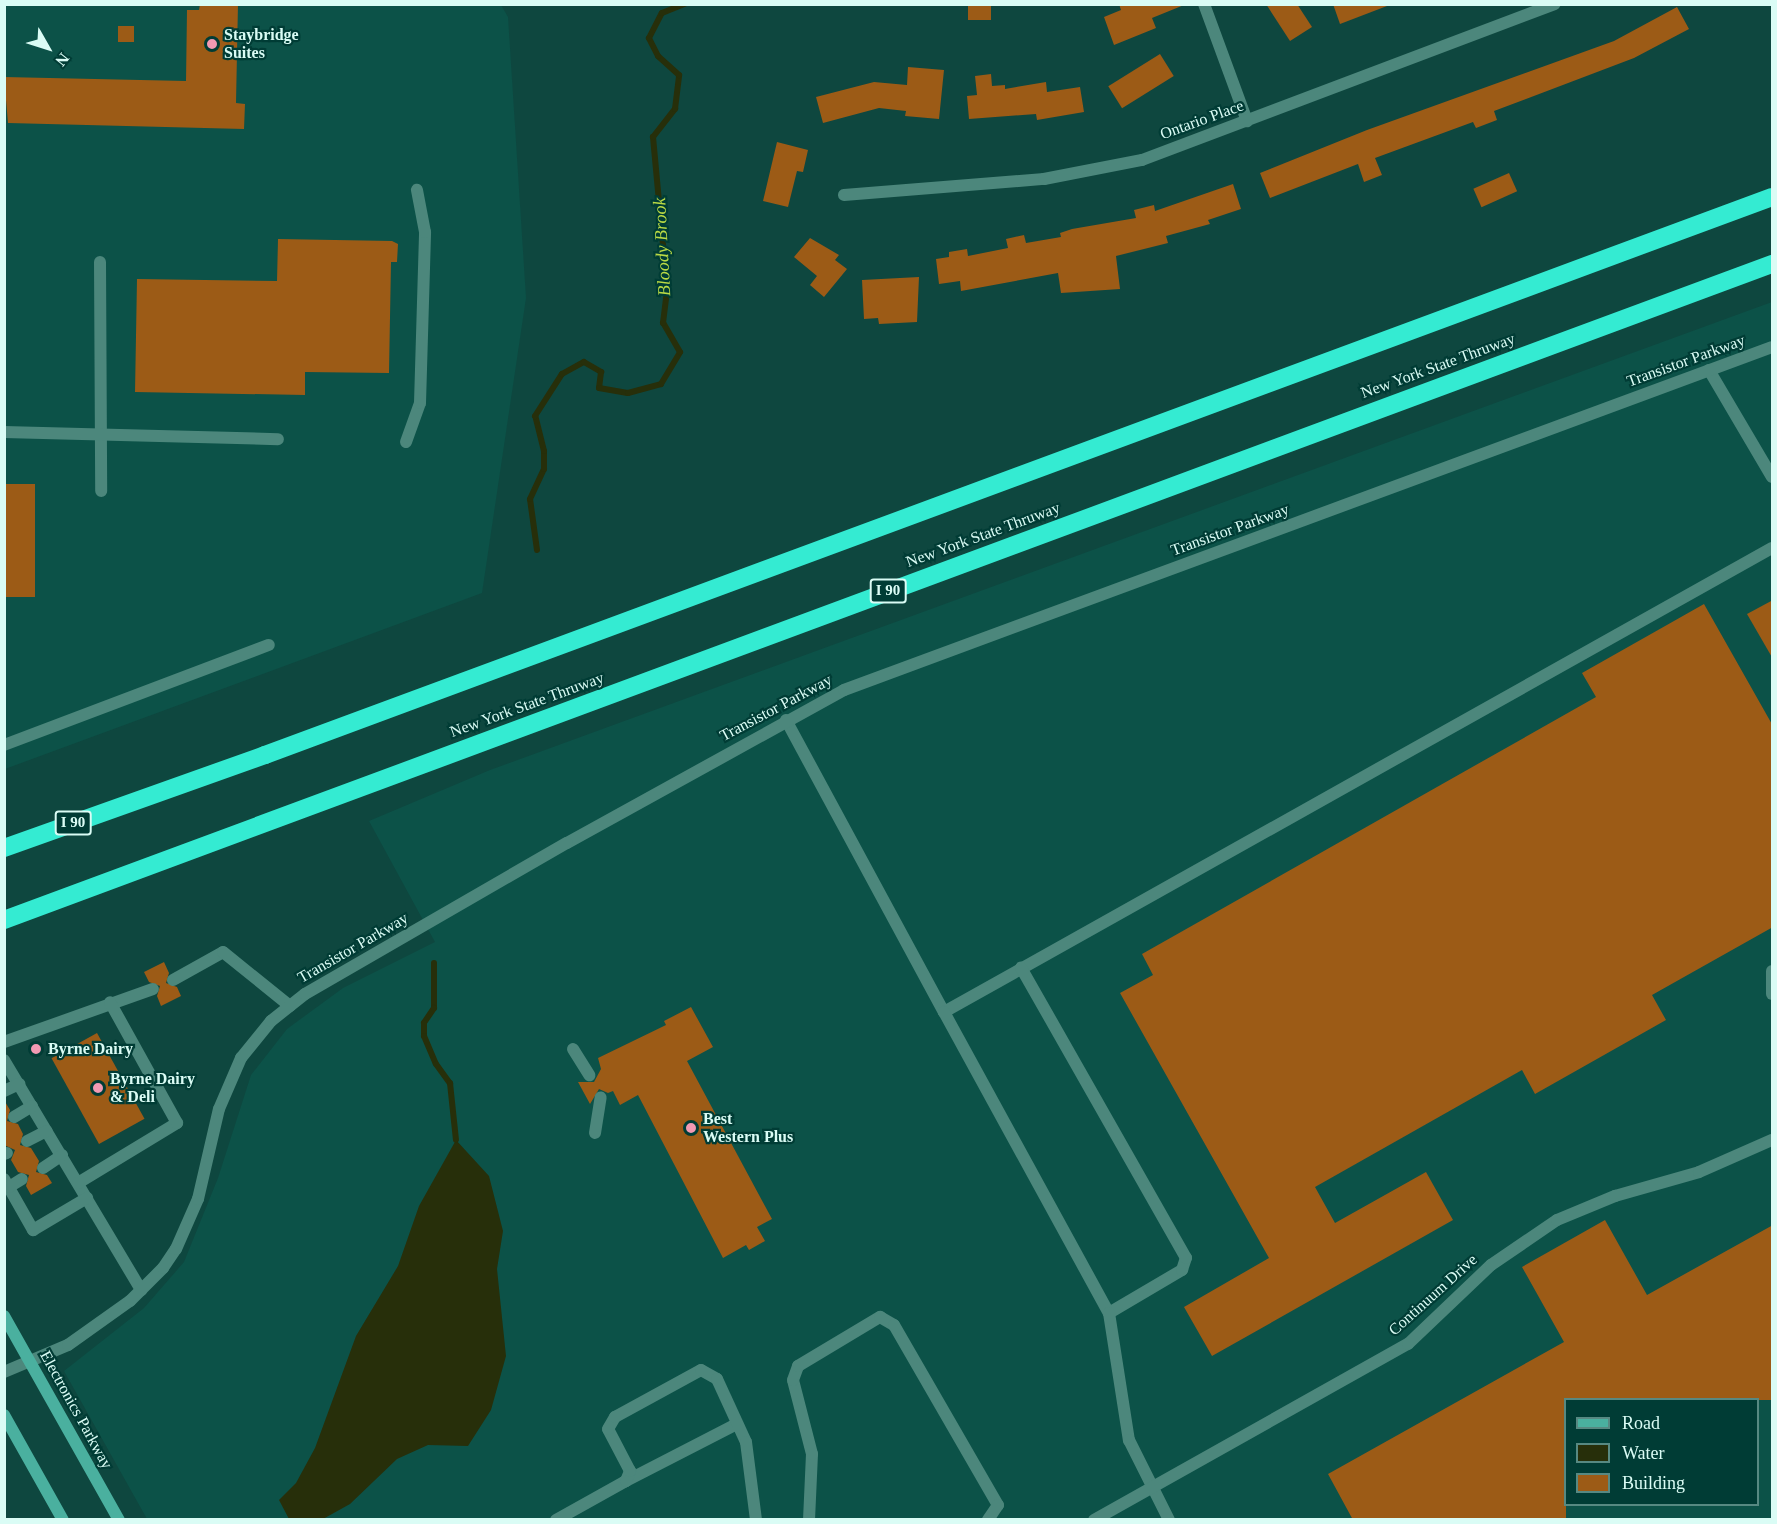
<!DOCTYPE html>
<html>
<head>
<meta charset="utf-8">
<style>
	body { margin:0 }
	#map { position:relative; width:1777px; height:1524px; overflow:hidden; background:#0e473f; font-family:Georgia,serif }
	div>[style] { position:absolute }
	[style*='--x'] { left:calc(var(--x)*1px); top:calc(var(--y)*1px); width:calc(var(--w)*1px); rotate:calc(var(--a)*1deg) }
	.built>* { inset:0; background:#0c5248 }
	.water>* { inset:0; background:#272f0a }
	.stream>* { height:6px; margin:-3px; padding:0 3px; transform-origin:3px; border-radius:3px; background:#272f0a }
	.building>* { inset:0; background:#9c5b16; transform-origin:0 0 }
	.lane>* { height:12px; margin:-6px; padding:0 6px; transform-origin:6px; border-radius:6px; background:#4c877c }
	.street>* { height:12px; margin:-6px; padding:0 6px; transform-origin:6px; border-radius:6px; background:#4c877c }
	.secondary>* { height:12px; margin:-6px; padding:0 6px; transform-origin:6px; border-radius:6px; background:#4ab09f }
	.highway>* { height:18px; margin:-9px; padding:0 9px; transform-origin:9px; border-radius:9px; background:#34ebd2 }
	.dots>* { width:16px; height:16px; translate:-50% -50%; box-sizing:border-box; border:3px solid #003c35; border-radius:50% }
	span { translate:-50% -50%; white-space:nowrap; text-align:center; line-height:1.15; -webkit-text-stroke:4.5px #003c35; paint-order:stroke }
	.shield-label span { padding:2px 4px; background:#003c35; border:2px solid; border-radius:4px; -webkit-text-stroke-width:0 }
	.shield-label { font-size:15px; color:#dafcf5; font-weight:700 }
	.poi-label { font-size:16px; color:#dafcf5; font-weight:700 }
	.left { translate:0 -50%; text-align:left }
	.street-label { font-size:16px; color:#dafcf5 }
	.water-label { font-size:18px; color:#bada45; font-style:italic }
	.frame { position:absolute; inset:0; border:6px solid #dafcf5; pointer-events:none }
	.legend { position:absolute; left:1564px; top:1398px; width:195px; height:108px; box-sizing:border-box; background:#003c35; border:2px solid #578982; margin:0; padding:8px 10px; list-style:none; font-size:18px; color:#dafcf5 }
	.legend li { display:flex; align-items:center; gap:12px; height:30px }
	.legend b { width:30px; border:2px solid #578982 }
	.north { position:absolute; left:18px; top:18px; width:60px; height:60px; -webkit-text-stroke:4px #003c35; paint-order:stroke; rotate:129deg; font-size:16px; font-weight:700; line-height:24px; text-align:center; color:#dafcf5 }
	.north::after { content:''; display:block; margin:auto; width:21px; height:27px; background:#dafcf5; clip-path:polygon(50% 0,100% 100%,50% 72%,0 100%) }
</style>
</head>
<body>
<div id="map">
	<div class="built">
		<i style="clip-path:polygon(5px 5px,501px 5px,508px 17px,526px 298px,482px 593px,5px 769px)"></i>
		<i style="clip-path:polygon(evenodd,1772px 302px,1772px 1519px,147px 1519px,64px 1371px,144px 1308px,184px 1262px,218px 1178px,251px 1075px,287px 1029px,343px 988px,435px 942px,369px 821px,490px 770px,1772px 302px,1566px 1400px,1758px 1400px,1758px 1504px,1566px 1504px,1566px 1400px)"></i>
	</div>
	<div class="water">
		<i style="clip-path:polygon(456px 1140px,489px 1176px,503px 1231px,497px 1269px,506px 1356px,491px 1410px,468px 1446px,428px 1445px,397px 1459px,350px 1504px,323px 1519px,289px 1519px,279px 1500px,296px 1483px,315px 1448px,356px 1336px,398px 1266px,419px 1206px)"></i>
	</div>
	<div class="stream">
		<i style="--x:537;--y:550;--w:51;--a:-97.8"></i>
		<i style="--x:530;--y:499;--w:33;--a:-65"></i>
		<i style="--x:544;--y:469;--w:18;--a:-90"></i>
		<i style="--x:544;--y:451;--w:36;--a:-104"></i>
		<i style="--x:535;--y:416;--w:50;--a:-57.3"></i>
		<i style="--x:562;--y:374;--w:25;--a:-29"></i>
		<i style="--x:584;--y:362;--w:20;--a:30"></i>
		<i style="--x:601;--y:372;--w:16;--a:97"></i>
		<i style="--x:599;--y:388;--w:29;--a:10"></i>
		<i style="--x:628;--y:393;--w:34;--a:-15"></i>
		<i style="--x:661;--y:384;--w:37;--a:-59"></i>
		<i style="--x:680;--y:352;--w:34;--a:-120"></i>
		<i style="--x:663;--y:323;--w:35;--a:-83"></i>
		<i style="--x:667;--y:288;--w:152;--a:-95.3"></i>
		<i style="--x:653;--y:137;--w:36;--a:-52"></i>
		<i style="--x:675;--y:109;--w:34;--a:-83"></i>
		<i style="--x:679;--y:75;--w:28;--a:-138"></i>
		<i style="--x:658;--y:56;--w:20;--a:-117"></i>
		<i style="--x:649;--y:38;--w:28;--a:-63"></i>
		<i style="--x:662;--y:13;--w:24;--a:-22"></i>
		<i style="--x:434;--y:963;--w:45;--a:90"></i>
		<i style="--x:434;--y:1008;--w:18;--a:124"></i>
		<i style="--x:424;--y:1023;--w:13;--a:90"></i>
		<i style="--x:424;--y:1036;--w:30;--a:67"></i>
		<i style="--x:436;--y:1064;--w:24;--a:54"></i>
		<i style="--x:450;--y:1083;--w:57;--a:84"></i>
	</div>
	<div class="building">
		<i style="clip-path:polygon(200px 4px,238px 4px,236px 103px,245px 104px,244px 129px,8px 123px,4px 77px,186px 81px,187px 10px,199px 10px)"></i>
		<i style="left:968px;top:4px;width:23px;height:16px"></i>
		<i style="clip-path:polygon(1119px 4px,1184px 4px,1184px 5px,1152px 18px,1156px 28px,1114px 45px,1104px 17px,1121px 10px)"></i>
		<i style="clip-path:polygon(1266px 4px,1297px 4px,1312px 27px,1290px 41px)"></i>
		<i style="clip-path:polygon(1333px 4px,1386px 4px,1387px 6px,1340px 24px)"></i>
		<i style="clip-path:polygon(1677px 7px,1689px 29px,1634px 58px,1494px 111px,1497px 120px,1476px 128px,1473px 122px,1375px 158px,1382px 175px,1364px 182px,1358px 164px,1270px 198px,1260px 173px,1367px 130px,1614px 41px)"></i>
		<i style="left:118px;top:26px;width:16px;height:16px"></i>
		<i style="left:1160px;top:54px;width:26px;height:61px;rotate:58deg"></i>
		<i style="clip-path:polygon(908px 67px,944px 70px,939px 119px,905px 116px,906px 111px,879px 108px,823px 123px,816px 97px,874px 82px,907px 85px)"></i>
		<i style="clip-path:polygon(991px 74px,992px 86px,1005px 85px,1005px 89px,1046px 82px,1047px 92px,1080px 87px,1084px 112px,1037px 120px,1036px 114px,969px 119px,967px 96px,977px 95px,975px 76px)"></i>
		<i style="clip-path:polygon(777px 142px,808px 150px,803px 172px,797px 171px,788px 207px,763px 201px)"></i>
		<i style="left:1509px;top:173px;width:20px;height:39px;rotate:66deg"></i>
		<i style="clip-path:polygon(1233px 184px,1241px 209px,1208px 220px,1210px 224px,1166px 236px,1168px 243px,1116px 256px,1120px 289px,1061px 293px,1058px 273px,961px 291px,960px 281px,939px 284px,936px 259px,949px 257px,949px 252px,967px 249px,968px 256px,1008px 248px,1006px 239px,1024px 235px,1026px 243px,1061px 237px,1060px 233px,1072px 229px,1136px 218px,1134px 210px,1154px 205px,1155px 211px)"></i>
		<i style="clip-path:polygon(810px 238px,839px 255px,835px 260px,847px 269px,824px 297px,810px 285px,817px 276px,794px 257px)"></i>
		<i style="clip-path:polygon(278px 239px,392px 241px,398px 244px,397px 262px,391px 262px,389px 373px,305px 372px,305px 395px,135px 392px,137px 279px,277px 281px)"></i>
		<i style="clip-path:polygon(919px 277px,917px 322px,879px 324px,878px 318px,864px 319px,862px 280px)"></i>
		<i style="left:4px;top:484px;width:31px;height:113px"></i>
		<i style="clip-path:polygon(1773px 600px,1773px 659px,1747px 614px)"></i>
		<i style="clip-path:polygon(1704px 604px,1773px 726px,1773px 927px,1652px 995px,1666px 1020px,1535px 1094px,1522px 1070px,1315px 1187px,1335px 1223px,1426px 1172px,1453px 1220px,1212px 1356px,1184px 1307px,1269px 1258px,1120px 993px,1153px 975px,1142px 954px,1596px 697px,1582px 673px)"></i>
		<i style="clip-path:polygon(164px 962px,169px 973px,166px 983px,177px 987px,181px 996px,161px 1006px,157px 996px,160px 986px,149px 982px,144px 972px)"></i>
		<i style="clip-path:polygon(691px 1007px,713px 1047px,687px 1061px,772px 1219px,757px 1227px,765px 1241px,749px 1250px,746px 1245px,723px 1258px,638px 1095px,620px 1105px,613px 1091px,608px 1093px,599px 1089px,590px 1104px,578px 1082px,594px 1082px,601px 1069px,598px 1058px,666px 1025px,664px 1021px)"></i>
		<i style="left:97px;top:1033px;width:98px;height:52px;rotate:61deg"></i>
		<i style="clip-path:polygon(4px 1100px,10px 1110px,7px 1121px,18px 1124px,23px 1134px,20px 1145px,31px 1148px,39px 1161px,36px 1172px,47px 1175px,52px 1183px,31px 1195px,26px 1186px,29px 1175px,18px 1172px,11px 1160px,15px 1150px,4px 1145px)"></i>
		<i style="clip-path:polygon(1605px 1220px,1647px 1295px,1773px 1225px,1773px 1400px,1566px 1400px,1566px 1520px,1353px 1520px,1328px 1474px,1564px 1342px,1522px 1267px)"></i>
	</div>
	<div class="lane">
		<i style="--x:100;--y:262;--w:229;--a:89.7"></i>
		<i style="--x:1709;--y:370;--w:124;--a:59.5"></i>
		<i style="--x:4;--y:432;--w:274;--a:1.5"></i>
		<i style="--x:406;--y:442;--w:41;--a:-70.3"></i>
		<i style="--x:420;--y:403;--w:171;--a:-88.3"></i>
		<i style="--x:425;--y:232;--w:43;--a:-100.8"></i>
		<i style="--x:786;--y:720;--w:332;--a:61.6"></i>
		<i style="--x:944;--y:1012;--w:949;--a:-29.27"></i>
		<i style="--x:4;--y:745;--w:283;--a:-20.7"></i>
		<i style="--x:567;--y:843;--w:316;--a:-28.9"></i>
		<i style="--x:844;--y:690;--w:989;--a:-20.28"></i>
		<i style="--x:1772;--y:971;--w:23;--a:90"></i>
		<i style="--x:173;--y:980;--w:57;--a:-29.2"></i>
		<i style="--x:223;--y:952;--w:86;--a:38.9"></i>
		<i style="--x:944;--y:1012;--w:343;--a:61.3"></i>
		<i style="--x:1109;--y:1313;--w:85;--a:-30.5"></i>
		<i style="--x:1182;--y:1270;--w:13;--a:-72"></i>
		<i style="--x:1186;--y:1258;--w:334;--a:-119.6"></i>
		<i style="--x:4;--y:1042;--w:158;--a:-19.6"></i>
		<i style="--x:573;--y:1049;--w:31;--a:58"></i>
		<i style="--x:4;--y:1060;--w:268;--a:59.2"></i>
		<i style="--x:4;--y:1091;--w:17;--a:-25"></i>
		<i style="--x:14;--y:1117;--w:21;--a:-31"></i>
		<i style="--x:595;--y:1133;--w:36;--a:-81"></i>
		<i style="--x:27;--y:1141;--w:22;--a:-27"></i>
		<i style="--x:4;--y:1154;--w:3;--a:-18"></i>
		<i style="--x:43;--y:1168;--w:23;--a:-34"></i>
		<i style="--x:4;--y:1179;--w:59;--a:60.4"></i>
		<i style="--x:33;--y:1230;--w:63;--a:-30.7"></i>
		<i style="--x:78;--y:1183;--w:116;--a:-31.2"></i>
		<i style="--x:177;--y:1123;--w:138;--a:-119"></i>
		<i style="--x:9;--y:1187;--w:15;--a:-32"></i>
		<i style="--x:1109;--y:1313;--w:129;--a:81.1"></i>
		<i style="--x:1129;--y:1440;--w:89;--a:63.4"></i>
		<i style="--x:624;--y:1482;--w:127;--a:-27.2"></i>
		<i style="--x:556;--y:1520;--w:80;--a:-29.1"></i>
		<i style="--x:626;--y:1481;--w:11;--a:-68"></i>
		<i style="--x:630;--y:1471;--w:47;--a:-117.6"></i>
		<i style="--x:608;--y:1429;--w:14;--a:-60"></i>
		<i style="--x:615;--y:1417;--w:98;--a:-28.7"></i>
		<i style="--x:701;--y:1370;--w:18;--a:29"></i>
		<i style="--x:717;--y:1379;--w:69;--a:65.3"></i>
		<i style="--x:746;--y:1442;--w:79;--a:82.7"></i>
		<i style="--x:809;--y:1520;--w:66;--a:-87.4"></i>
		<i style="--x:812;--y:1454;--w:76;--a:-104.4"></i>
		<i style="--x:793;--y:1380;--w:15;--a:-70"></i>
		<i style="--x:798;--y:1366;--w:96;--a:-30.9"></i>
		<i style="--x:880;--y:1317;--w:16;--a:30"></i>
		<i style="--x:894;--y:1325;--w:208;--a:60"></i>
		<i style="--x:998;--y:1505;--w:18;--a:124"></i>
		<i style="--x:1094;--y:1520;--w:360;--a:-29.3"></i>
		<i style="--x:1408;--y:1344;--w:115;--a:-43.6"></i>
		<i style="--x:1491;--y:1265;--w:80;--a:-34.3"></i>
		<i style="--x:1557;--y:1220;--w:63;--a:-22.5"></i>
		<i style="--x:1615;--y:1196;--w:87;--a:-15.9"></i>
		<i style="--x:1699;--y:1172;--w:80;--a:-23.7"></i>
	</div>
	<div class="street">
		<i style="--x:1204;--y:4;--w:125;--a:69.8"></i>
		<i style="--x:844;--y:195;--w:201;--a:-4.6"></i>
		<i style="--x:1044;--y:179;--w:100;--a:-11"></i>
		<i style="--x:1142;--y:160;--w:441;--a:-20.7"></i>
		<i style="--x:4;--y:1372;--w:69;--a:-22.9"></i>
		<i style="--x:68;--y:1345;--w:76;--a:-35.4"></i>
		<i style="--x:130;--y:1301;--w:47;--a:-45"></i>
		<i style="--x:163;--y:1268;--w:23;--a:-56"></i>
		<i style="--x:176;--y:1249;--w:55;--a:-66.3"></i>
		<i style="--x:198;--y:1199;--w:92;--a:-76.9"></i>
		<i style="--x:219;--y:1109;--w:56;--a:-66.7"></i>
		<i style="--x:241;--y:1058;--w:48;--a:-51"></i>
		<i style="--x:271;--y:1021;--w:43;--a:-38.5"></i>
		<i style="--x:305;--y:994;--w:302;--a:-30"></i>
	</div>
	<div class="secondary">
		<i style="--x:4;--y:1316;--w:234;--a:60.6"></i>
		<i style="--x:4;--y:1415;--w:120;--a:60.7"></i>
	</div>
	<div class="highway">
		<i style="--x:4;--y:848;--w:277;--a:-19.6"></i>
		<i style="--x:265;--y:755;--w:1607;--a:-20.32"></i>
		<i style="--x:4;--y:920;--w:1886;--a:-20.36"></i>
	</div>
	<div class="dots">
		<i style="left:212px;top:44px;background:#f19ab3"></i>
		<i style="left:36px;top:1049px;background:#f19ab3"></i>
		<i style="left:98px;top:1088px;background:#f19ab3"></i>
		<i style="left:691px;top:1128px;background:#f19ab3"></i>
	</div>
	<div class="shield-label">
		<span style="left:888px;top:591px">I 90</span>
		<span style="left:73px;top:823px">I 90</span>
	</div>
	<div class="poi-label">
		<span class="left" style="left:224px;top:44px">Staybridge<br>Suites</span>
		<span class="left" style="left:48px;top:1049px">Byrne Dairy</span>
		<span class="left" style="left:110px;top:1088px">Byrne Dairy<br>&amp; Deli</span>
		<span class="left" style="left:703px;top:1128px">Best<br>Western Plus</span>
	</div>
	<div class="street-label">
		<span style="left:1202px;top:120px;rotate:-20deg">Ontario Place</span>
		<span style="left:1686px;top:361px;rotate:-20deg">Transistor Parkway</span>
		<span style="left:1438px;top:366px;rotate:-20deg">New York State Thruway</span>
		<span style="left:1230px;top:530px;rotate:-20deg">Transistor Parkway</span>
		<span style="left:983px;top:535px;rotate:-20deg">New York State Thruway</span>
		<span style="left:527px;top:705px;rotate:-20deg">New York State Thruway</span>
		<span style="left:776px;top:708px;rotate:-28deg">Transistor Parkway</span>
		<span style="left:353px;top:948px;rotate:-30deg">Transistor Parkway</span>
		<span style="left:1433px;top:1295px;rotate:-42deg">Continuum Drive</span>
		<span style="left:76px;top:1410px;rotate:61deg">Electronics Parkway</span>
	</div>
	<div class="water-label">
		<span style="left:662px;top:247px;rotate:-93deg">Bloody Brook</span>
	</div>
	<div class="frame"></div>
	<ul class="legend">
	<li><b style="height:8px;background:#4ab09f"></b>Road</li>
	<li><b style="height:16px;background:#272f0a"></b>Water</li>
	<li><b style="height:16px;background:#9c5b16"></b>Building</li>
	</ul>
	<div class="north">N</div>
</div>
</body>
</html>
